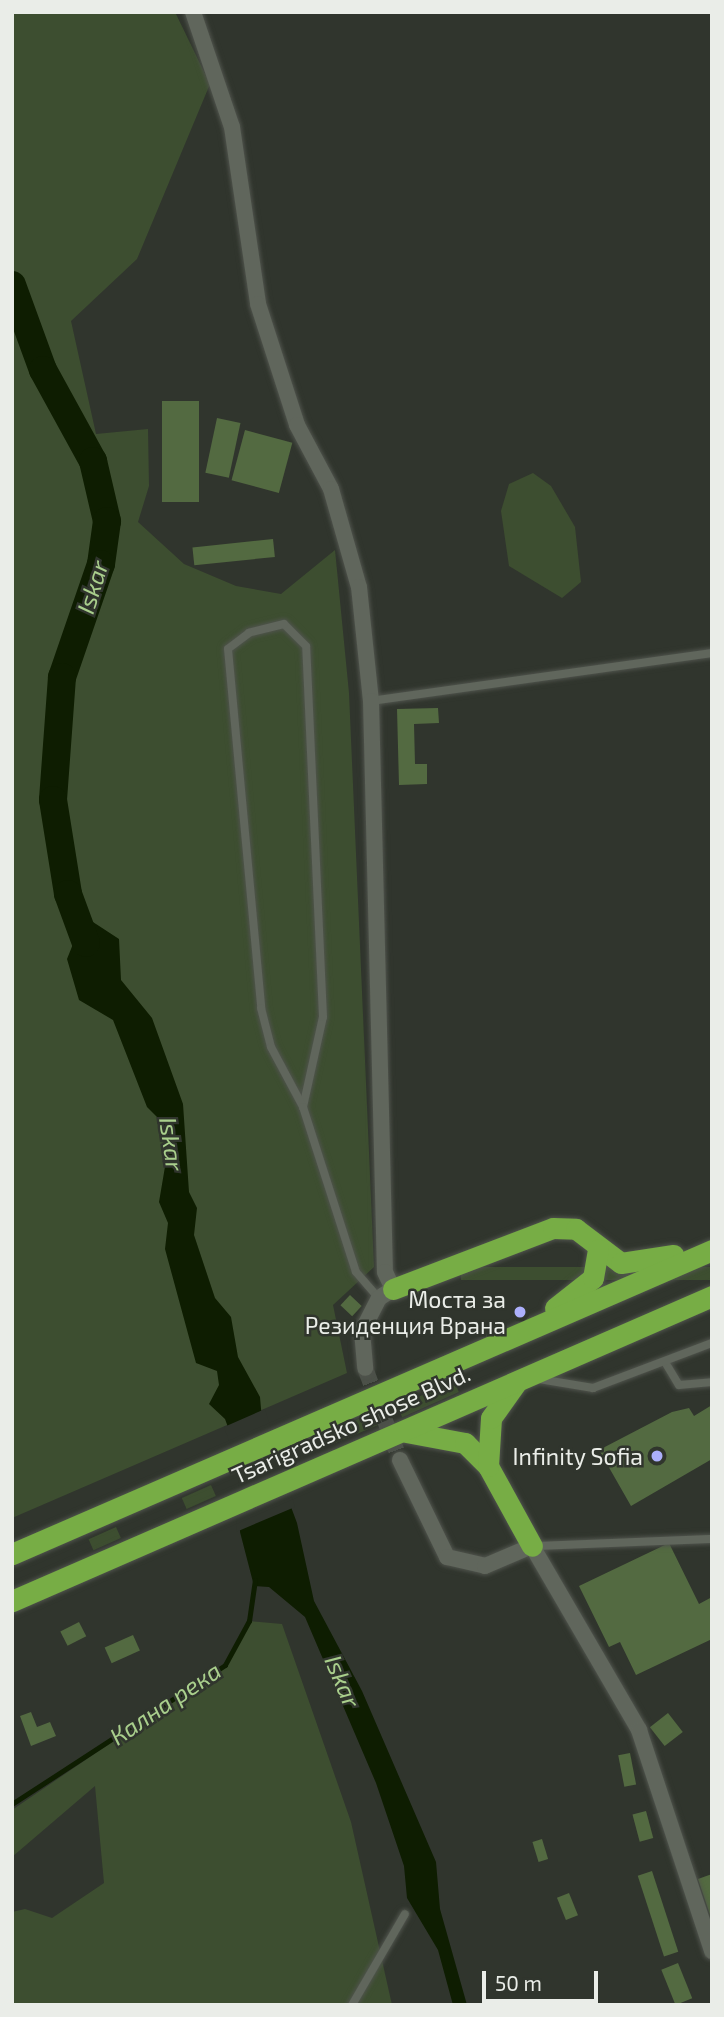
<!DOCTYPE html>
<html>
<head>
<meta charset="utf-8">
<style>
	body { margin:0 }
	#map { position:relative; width:724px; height:2017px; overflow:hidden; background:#30352d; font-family:"Exo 2",sans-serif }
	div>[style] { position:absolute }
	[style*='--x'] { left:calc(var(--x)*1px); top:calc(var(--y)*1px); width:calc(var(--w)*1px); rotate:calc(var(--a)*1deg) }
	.green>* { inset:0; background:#3d4e30; transform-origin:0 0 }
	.water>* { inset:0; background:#0e1d01 }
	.pier>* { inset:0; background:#30352d }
	.stream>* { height:4.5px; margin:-2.25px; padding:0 2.25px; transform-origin:2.25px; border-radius:2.25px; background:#0e1d01 }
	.river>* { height:28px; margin:-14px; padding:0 14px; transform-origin:14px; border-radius:14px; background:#0e1d01 }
	.building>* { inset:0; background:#536a41; transform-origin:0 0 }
	.street-tunnel>* { height:16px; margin-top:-8px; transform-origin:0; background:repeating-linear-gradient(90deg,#4c5149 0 16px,transparent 0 24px) }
	.roads { filter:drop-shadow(0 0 2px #4f534c) drop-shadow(0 0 2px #4f534c) }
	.lane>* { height:8px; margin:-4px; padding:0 4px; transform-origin:4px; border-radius:4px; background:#60665c }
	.street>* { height:16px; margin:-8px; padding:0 8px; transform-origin:8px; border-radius:8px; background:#60665c }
	.highway>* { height:21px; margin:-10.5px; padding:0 10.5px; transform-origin:10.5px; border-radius:10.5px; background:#77ad45 }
	.dots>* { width:19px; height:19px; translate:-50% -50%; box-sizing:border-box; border:4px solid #30352d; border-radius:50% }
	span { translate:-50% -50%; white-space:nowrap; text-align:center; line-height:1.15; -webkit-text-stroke:5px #30352d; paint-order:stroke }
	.poi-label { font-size:23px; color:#eaede8 }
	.right { translate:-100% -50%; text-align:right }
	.street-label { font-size:23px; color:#eaede8 }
	.water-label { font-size:24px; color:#a9cf8c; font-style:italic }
	.frame { position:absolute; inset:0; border:14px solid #eaede8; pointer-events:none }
	.scale { position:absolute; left:482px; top:1971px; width:116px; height:32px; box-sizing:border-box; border:4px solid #eaede8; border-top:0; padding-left:9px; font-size:21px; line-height:24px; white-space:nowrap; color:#eaede8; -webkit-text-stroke:5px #30352d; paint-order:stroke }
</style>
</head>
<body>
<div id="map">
	<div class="green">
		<i style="clip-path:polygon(12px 12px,175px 12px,210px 84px,137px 259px,71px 321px,96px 434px,148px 429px,149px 486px,138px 522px,184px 564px,236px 586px,281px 594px,335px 550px,349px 693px,374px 1267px,333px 1305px,347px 1373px,12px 1518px)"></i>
		<i style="clip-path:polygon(533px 473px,551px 486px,575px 527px,581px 582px,562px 598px,509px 566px,501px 511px,509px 484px)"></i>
		<i style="left:712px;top:1267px;width:13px;height:251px;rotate:90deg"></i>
		<i style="left:454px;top:1381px;width:12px;height:62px;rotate:66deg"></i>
		<i style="left:373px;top:1413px;width:13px;height:50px;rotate:67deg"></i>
		<i style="left:211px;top:1485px;width:12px;height:32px;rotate:66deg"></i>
		<i style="left:116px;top:1527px;width:12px;height:30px;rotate:66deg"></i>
		<i style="clip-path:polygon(249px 1621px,282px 1624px,351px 1822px,392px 2005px,12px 2005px,12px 1912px,25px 1909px,52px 1918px,104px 1883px,95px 1786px,12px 1857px,12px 1810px,225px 1665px)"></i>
	</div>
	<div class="water">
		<i style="clip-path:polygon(73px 909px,119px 939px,121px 980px,152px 1018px,183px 1104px,189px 1192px,197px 1208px,194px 1235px,215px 1298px,231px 1317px,238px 1357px,260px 1397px,263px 1432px,297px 1523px,314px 1601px,362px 1691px,436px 1862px,440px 1909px,467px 2005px,453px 2005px,438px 1950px,407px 1898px,404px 1866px,376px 1783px,305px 1617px,269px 1587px,254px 1586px,240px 1532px,243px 1468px,225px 1419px,209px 1404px,219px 1385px,217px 1371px,196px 1363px,165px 1249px,168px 1223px,159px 1202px,168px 1149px,164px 1124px,147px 1107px,113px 1020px,79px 1000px,67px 959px,75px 939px)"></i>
	</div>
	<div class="pier">
		<i style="clip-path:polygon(265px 1409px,295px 1507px,236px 1532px,239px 1469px,224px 1427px)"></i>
	</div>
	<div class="stream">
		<i style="--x:12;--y:1804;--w:254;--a:-33.1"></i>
		<i style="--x:225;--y:1665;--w:50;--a:-61.4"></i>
		<i style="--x:249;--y:1621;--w:41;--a:-81.7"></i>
	</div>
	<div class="river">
		<i style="--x:12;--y:285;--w:90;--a:70"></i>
		<i style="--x:43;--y:370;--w:104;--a:61.2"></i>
		<i style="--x:93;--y:461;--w:62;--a:76.9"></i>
		<i style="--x:107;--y:521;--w:43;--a:97.9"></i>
		<i style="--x:101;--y:564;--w:120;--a:109"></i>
		<i style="--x:62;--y:677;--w:123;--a:94.2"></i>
		<i style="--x:53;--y:800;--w:95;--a:80.9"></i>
		<i style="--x:68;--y:894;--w:52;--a:69.8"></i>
	</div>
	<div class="building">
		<i style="left:162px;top:401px;width:37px;height:101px"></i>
		<i style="left:217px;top:418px;width:24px;height:56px;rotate:12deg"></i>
		<i style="left:245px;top:430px;width:49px;height:52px;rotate:15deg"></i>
		<i style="left:273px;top:539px;width:18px;height:81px;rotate:84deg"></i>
		<i style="clip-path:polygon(438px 708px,439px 723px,414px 724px,415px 764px,427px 764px,427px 784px,399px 785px,397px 709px)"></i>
		<i style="left:350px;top:1295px;width:16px;height:14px;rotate:43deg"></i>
		<i style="clip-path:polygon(712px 1405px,712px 1459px,631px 1506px,599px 1450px,672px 1412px,689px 1408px,694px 1416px)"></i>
		<i style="clip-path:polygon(669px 1543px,699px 1604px,712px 1597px,712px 1639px,636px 1675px,620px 1642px,609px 1647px,579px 1586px)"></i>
		<i style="left:79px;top:1622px;width:16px;height:21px;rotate:63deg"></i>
		<i style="left:133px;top:1635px;width:17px;height:31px;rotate:66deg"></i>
		<i style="clip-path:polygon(31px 1712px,37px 1727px,50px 1722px,56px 1736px,31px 1746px,20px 1716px)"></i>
		<i style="left:668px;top:1713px;width:24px;height:23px;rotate:52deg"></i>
		<i style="left:630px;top:1753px;width:32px;height:12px;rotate:79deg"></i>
		<i style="left:646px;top:1811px;width:28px;height:14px;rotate:75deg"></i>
		<i style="left:542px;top:1839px;width:21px;height:10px;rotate:73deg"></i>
		<i style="left:652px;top:1871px;width:85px;height:15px;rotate:72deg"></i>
		<i style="clip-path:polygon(712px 1874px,712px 1918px,711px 1918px,698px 1879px)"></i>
		<i style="left:569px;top:1893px;width:24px;height:13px;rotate:68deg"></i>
		<i style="left:678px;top:1963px;width:38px;height:18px;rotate:68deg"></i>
	</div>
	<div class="street-tunnel">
		<i style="--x:365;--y:1368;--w:98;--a:69.2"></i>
	</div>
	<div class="roads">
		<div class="lane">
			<i style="--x:371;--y:701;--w:344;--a:-8"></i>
			<i style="--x:303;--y:1107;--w:92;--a:-77.5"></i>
			<i style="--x:323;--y:1017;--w:371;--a:-92.6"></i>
			<i style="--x:306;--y:646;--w:31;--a:-135"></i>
			<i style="--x:284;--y:624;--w:36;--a:166"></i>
			<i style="--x:249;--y:633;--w:26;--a:143"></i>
			<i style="--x:228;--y:649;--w:361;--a:84.7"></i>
			<i style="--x:261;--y:1008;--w:40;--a:75.6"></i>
			<i style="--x:271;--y:1047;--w:68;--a:61.9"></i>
			<i style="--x:303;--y:1107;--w:173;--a:72.2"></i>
			<i style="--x:356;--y:1272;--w:35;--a:49"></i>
			<i style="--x:665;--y:1362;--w:27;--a:59"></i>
			<i style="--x:679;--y:1385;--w:33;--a:-5"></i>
			<i style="--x:533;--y:1378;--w:61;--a:9.5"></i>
			<i style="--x:593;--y:1388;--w:127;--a:-20.7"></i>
			<i style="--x:535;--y:1546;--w:177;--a:-2.3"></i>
			<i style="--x:352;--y:2005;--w:105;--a:-59.8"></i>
		</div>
		<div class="street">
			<i style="--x:193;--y:12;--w:121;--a:71.3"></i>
			<i style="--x:232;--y:127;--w:179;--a:81.6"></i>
			<i style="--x:258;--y:304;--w:127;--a:72.1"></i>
			<i style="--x:297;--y:425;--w:72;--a:62"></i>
			<i style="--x:331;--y:489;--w:102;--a:74.1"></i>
			<i style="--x:359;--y:587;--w:115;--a:84"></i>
			<i style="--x:371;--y:701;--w:571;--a:88.6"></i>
			<i style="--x:385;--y:1272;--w:19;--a:65"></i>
			<i style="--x:393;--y:1289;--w:17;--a:147"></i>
			<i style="--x:379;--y:1298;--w:37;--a:117"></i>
			<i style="--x:362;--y:1331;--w:37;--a:85"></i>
			<i style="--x:400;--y:1460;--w:108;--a:64.1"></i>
			<i style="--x:447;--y:1557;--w:39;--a:13"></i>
			<i style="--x:485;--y:1566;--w:51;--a:-23.1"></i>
			<i style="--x:532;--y:1546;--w:213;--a:59.8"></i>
			<i style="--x:639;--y:1730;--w:233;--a:71.7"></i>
		</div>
		<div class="highway">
			<i style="--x:393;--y:1289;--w:171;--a:-20.9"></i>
			<i style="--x:553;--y:1228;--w:23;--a:2"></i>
			<i style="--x:576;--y:1229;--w:56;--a:37.1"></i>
			<i style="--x:621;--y:1263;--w:53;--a:-8.7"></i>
			<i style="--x:555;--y:1308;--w:48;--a:-38.3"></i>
			<i style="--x:593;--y:1278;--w:29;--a:-80"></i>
			<i style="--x:406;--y:1432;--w:60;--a:10.6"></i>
			<i style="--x:465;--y:1443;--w:33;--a:45"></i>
			<i style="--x:488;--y:1466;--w:91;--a:61.2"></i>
			<i style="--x:488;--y:1466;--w:48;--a:-86.4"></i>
			<i style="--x:491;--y:1418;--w:43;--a:-54.5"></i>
			<i style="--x:12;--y:1554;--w:763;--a:-23.47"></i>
			<i style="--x:12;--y:1601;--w:764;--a:-23.54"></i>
		</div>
	</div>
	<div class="dots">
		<i style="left:520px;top:1312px;background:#acaffb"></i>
		<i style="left:657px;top:1456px;background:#acaffb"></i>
	</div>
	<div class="poi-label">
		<span class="right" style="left:506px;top:1312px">Моста за<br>Резиденция Врана</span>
		<span class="right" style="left:643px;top:1456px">Infinity Sofia</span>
	</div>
	<div class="street-label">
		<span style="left:351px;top:1424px;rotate:-24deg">Tsarigradsko shose Blvd.</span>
	</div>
	<div class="water-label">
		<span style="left:92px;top:587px;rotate:-73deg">Iskar</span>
		<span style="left:172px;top:1144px;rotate:82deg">Iskar</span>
		<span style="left:343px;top:1681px;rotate:67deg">Iskar</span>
		<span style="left:165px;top:1703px;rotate:-34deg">Кална река</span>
	</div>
	<div class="frame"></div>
	<div class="scale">50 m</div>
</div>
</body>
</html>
